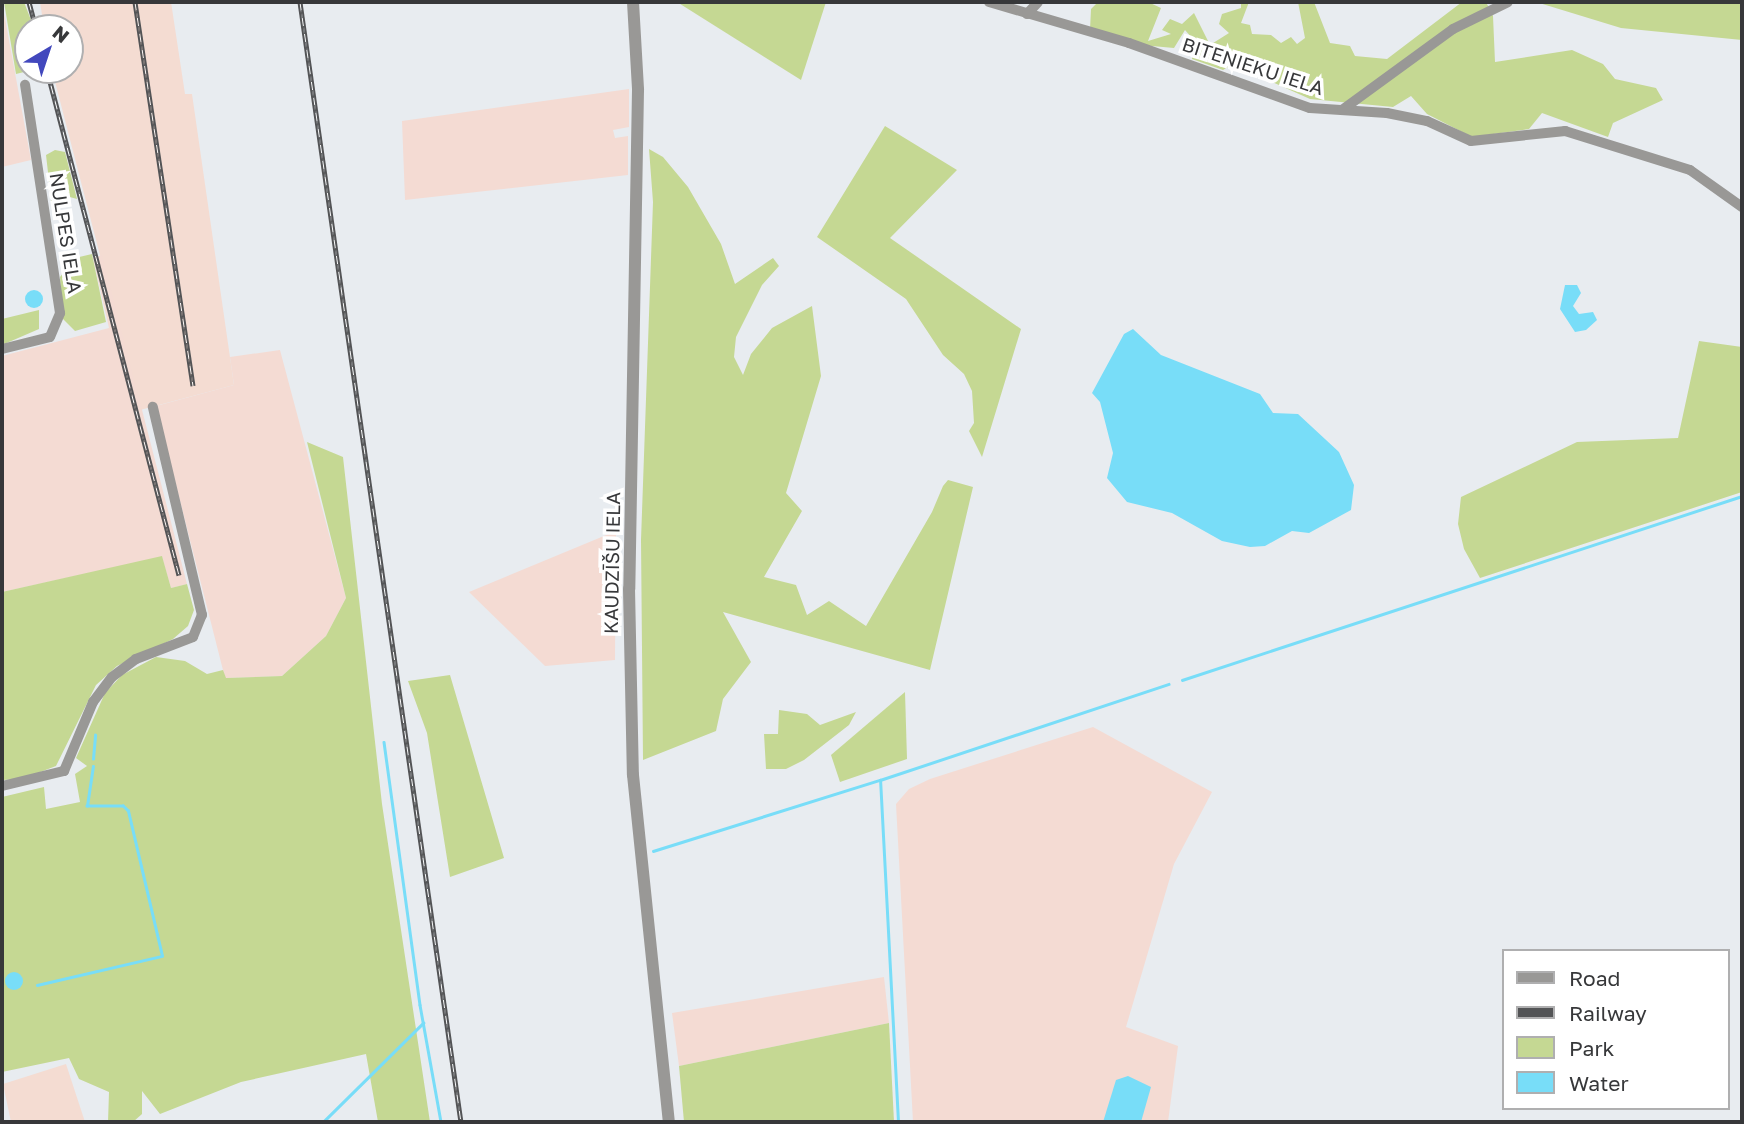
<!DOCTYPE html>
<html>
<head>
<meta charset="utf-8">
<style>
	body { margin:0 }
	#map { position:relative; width:1744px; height:1124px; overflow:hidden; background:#e8ecf0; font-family:"Golos Text",sans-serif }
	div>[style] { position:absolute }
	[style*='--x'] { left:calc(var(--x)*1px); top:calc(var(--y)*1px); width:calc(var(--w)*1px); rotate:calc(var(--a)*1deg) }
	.commercial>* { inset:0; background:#f4dcd2 }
	.industrial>* { inset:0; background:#f4dbd3 }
	.green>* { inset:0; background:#c5d893 }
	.water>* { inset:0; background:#78ddf8 }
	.round { border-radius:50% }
	.stream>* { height:2.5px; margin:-1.25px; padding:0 1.25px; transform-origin:1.25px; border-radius:1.25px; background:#78ddf8 }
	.minor>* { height:10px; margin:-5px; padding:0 5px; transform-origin:5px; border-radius:5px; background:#999896 }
	.tertiary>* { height:12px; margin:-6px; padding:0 6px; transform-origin:6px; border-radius:6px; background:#999896 }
	.rail>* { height:5px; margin-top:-2.5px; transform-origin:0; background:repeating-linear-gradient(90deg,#fff 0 8px,#535456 0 16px); box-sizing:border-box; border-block:2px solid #535456 }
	span { translate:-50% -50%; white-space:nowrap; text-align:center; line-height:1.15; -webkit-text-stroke:7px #fff; paint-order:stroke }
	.street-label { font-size:19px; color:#37383a }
	.frame { position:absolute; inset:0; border:4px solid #37383a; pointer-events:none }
	.legend { position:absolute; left:1502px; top:949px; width:228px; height:161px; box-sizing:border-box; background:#fff; border:2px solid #afafb0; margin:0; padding:9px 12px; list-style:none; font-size:21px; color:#37383a }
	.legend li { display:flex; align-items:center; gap:14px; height:35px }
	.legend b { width:35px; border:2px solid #afafb0 }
	.north { position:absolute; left:14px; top:14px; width:70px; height:70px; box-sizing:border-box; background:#fff; border:2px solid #afafb0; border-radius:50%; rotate:39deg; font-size:19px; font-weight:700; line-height:28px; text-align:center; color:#37383a }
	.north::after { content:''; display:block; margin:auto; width:24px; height:32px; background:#4248bd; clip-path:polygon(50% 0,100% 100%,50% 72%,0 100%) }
</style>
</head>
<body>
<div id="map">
	<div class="commercial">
		<i style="clip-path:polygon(40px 2px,171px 2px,185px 94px,192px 94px,234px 385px,140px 410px,52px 70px,70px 70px,70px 28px,44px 28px)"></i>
		<i style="clip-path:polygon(66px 1064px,85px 1122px,11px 1122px,3px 1084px)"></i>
	</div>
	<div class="industrial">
		<i style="clip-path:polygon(2px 2px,31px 160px,2px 167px)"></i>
		<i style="clip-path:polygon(629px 89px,629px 127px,613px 130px,615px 138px,628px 136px,628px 175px,405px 200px,402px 121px)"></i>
		<i style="clip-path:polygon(102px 255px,187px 584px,171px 588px,162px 557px,2px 592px,2px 356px,109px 328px,93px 258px)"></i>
		<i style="clip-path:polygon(280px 350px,346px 598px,326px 636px,282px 676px,225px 678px,156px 406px,234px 385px,230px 357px)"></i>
		<i style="clip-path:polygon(616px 531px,615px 660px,545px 666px,469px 592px)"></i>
		<i style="clip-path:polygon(1093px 727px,1212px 792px,1174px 864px,1126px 1027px,1178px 1046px,1168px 1122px,913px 1122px,896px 804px,909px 789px,930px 779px)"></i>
		<i style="clip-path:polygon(884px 977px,889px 1023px,679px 1066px,672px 1013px)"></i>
	</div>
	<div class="green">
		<i style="clip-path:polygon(4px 2px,24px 2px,31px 20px,28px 58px,24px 72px,16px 74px)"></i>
		<i style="clip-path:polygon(677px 2px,826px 2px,801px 80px)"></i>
		<i style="clip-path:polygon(1098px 2px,1148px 2px,1161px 8px,1148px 41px,1171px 34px,1162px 30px,1170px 19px,1182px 24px,1194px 13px,1210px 45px,1229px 33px,1219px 24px,1222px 14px,1241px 8px,1241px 2px,1249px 2px,1241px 23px,1250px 25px,1252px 34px,1271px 35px,1281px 43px,1291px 37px,1297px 44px,1305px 38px,1298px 2px,1314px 2px,1330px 43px,1350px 46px,1355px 56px,1387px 59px,1462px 2px,1486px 2px,1493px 16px,1495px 62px,1572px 50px,1603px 64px,1615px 79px,1656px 88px,1663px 100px,1613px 123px,1608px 137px,1542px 113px,1529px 129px,1472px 137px,1427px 114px,1411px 96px,1393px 107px,1310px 99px,1270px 81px,1250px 54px,1223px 70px,1192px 59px,1192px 38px,1185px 30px,1174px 48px,1141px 45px,1090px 30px,1091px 9px)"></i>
		<i style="clip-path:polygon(1536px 2px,1742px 2px,1742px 40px,1621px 28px)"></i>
		<i style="clip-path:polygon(885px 126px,957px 170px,890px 238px,1021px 329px,982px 457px,969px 431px,974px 423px,972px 391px,964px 374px,943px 355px,906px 299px,817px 237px)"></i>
		<i style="clip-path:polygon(649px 149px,663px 157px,688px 187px,721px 244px,735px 284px,773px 258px,779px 266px,762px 285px,736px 337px,734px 357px,743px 375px,751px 354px,772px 328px,812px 306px,821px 376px,786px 493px,802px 511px,764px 577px,796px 585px,807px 615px,829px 601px,866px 626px,932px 512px,943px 486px,948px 480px,973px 487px,930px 670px,723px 612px,751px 662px,723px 699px,716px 731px,643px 760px,641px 540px,653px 202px)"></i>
		<i style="clip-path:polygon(55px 150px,65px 152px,77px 199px,66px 196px,52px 207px,46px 155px)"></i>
		<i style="clip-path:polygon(92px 254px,106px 322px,75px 331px,62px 318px,60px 277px,75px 258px)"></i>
		<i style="clip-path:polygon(39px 310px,39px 329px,2px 345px,2px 319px)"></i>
		<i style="clip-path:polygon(1699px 341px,1742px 347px,1742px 492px,1480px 578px,1464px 549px,1458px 524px,1461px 497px,1577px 442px,1678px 438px)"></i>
		<i style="clip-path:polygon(307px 442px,343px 457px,382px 804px,430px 1122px,378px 1122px,366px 1054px,241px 1082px,160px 1114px,142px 1091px,142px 1114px,133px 1122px,108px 1122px,109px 1092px,79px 1079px,69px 1058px,2px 1072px,2px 797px,44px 787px,46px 809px,80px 802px,75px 774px,87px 766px,76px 758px,105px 693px,122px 675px,156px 657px,185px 661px,207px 674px,223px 670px,226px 678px,282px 676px,326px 636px,346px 598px)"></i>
		<i style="clip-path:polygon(162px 556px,171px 588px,187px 584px,194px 610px,188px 626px,173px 639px,117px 666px,96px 685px,56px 766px,22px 779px,2px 780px,2px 592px)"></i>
		<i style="clip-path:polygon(450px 675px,504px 858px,450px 877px,427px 733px,408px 681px)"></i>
		<i style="clip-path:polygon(905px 692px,907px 759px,840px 782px,831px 755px)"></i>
		<i style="clip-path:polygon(779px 710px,807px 714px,820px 725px,856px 712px,849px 725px,804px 760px,786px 769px,766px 769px,764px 734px,778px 734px)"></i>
		<i style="clip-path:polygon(889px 1023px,894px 1122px,684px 1122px,679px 1066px)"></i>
	</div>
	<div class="water">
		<i style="clip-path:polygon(1565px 285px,1577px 285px,1581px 293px,1573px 306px,1579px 314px,1593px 312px,1597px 320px,1586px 330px,1575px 332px,1560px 309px)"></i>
		<i class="round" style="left:25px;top:290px;width:18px;height:18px"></i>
		<i style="clip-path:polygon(1133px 329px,1161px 355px,1260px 394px,1273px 413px,1298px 414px,1339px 452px,1354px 485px,1351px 510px,1309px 533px,1292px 531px,1265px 546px,1250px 547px,1222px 541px,1172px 513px,1127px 502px,1107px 478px,1113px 453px,1100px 402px,1092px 393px,1124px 334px)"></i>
		<i class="round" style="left:5px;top:972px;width:18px;height:18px"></i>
		<i style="clip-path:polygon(1128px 1076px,1151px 1087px,1141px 1122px,1103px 1122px,1116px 1080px)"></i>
	</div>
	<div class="stream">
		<i style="--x:1182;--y:680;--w:589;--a:-18.19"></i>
		<i style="--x:384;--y:742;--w:265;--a:82.2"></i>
		<i style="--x:420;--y:1005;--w:119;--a:79.8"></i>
		<i style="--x:93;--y:759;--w:24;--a:-85"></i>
		<i style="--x:653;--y:851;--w:238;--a:-17.4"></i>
		<i style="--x:37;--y:985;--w:128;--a:-13.1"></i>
		<i style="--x:162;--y:956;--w:149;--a:-103.2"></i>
		<i style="--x:128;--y:811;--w:7;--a:-135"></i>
		<i style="--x:123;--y:806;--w:36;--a:180"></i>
		<i style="--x:87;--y:806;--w:40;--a:-81.5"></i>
		<i style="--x:323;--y:1122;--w:141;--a:-44.7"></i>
		<i style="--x:898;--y:1122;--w:342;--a:-93"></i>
		<i style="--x:880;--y:780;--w:304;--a:-18.4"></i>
	</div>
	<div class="minor">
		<i style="--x:989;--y:2;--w:146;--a:16.3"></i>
		<i style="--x:1129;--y:43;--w:192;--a:19.8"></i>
		<i style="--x:1310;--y:108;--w:77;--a:3.7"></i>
		<i style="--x:1387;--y:113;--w:41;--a:11.3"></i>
		<i style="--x:1427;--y:121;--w:48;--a:24.4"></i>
		<i style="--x:1471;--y:141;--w:95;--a:-6.1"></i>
		<i style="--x:1565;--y:131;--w:131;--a:17.3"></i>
		<i style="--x:1690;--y:170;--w:64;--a:35.4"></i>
		<i style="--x:1027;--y:14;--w:16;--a:-47"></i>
		<i style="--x:1342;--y:110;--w:137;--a:-36.1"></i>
		<i style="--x:1453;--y:29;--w:61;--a:-26.1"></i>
		<i style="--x:2;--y:349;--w:49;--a:-14"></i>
		<i style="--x:50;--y:337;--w:26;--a:-67"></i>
		<i style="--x:60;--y:313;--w:231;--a:-98.7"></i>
		<i style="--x:2;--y:786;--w:64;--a:-13.6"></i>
		<i style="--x:64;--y:771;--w:75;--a:-67.2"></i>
		<i style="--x:93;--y:702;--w:31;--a:-53"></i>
		<i style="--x:112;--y:677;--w:30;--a:-37"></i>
		<i style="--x:136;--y:659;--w:61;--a:-21.1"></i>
		<i style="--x:193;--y:637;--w:24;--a:-68"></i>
		<i style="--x:202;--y:615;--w:214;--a:-103.3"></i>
	</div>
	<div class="tertiary">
		<i style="--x:633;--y:2;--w:88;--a:86.7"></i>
		<i style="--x:638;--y:90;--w:499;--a:91"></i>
		<i style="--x:629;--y:589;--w:186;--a:88.8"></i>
		<i style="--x:633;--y:775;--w:349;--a:84.1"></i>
	</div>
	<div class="rail">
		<i style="--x:29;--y:2;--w:27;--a:75"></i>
		<i style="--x:135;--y:2;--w:388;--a:81.4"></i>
		<i style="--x:300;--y:2;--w:1132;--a:81.82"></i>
		<i style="--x:47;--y:70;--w:522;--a:75.35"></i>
	</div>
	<div class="street-label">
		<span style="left:1253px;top:66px;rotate:18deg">BITENIEKU IELA</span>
		<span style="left:66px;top:233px;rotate:81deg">NULPES IELA</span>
		<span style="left:612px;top:563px;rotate:-89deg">KAUDZĪŠU IELA</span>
	</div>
	<div class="frame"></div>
	<ul class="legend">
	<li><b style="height:9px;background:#999896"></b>Road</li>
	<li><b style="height:9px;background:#535456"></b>Railway</li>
	<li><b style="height:19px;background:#c5d893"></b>Park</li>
	<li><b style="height:19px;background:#78ddf8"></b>Water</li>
	</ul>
	<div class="north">N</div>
</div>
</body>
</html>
